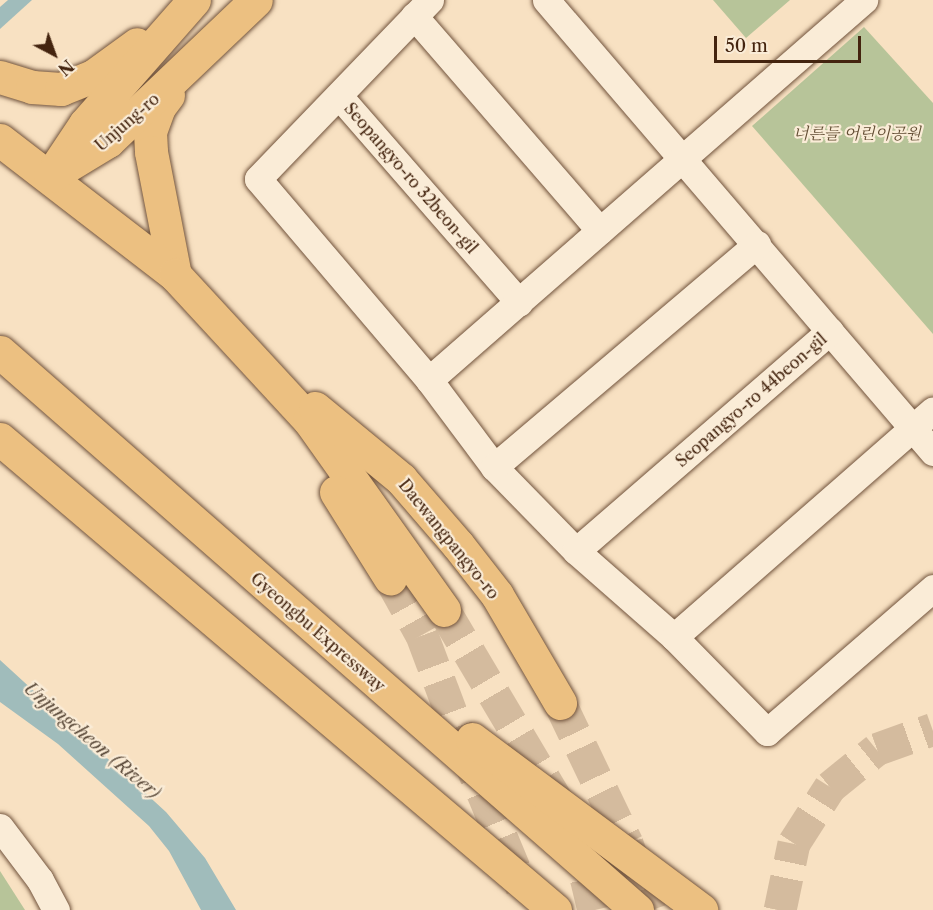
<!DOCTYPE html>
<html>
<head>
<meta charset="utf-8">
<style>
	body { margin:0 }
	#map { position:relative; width:933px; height:910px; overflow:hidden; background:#f8e1c2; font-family:"Libre Caslon Text","Noto Serif KR",serif }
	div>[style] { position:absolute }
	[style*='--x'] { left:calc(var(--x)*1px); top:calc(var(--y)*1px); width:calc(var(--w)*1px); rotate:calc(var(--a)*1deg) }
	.green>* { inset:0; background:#b7c499 }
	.water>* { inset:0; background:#a0bcbb }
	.major-tunnel>* { height:33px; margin-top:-16.5px; transform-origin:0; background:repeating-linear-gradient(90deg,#d4bb9e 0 33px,transparent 0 49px) }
	.highway-tunnel>* { height:33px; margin-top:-16.5px; transform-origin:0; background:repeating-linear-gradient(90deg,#d4bb9e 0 33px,transparent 0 49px) }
	.roads { filter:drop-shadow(0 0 2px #71533c) drop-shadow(0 0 2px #71533c) }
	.minor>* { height:27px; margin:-13.5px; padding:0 13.5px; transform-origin:13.5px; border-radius:13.5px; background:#faecd7 }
	.major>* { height:33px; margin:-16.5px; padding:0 16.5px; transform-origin:16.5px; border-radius:16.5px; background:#ecc081 }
	.highway>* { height:33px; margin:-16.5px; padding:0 16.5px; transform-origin:16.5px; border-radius:16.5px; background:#ecc081 }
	span { translate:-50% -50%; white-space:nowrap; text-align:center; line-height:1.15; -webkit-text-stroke:4.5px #faecd7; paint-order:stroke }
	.street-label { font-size:16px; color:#44240f }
	.park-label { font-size:16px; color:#614c32; font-style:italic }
	.water-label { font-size:18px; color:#5b4a3a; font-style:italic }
	.north { position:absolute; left:24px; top:24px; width:60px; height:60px; -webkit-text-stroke:4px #faecd7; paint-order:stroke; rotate:139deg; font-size:16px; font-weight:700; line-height:24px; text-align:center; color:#44240f }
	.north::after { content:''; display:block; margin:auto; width:21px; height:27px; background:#44240f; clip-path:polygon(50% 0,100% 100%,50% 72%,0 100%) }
	.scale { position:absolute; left:714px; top:36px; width:147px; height:27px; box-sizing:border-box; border:3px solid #44240f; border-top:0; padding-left:8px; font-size:18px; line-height:21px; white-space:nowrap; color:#44240f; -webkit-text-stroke:4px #faecd7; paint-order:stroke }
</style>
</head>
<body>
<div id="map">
	<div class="green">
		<i style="clip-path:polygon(713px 0,790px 0,746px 38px)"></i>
		<i style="clip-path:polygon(864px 27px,933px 103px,933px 334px,752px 126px)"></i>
		<i style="clip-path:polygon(0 871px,25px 910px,0 910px)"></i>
	</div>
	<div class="water">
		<i style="clip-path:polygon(8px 0,32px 0,0 29px,0 7px)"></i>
		<i style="clip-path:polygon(0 660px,166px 812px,205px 858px,236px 910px,201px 910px,169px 851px,149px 826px,58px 744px,0 702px)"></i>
	</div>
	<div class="major-tunnel">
		<i style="--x:390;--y:578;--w:65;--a:60.7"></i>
		<i style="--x:422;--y:635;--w:120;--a:69.4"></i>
		<i style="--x:464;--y:747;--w:152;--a:67.5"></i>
		<i style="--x:444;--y:610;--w:257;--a:59.3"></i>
		<i style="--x:575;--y:831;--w:81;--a:76.5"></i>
		<i style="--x:560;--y:703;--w:155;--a:64.4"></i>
		<i style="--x:627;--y:843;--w:71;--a:71.1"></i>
	</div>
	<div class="highway-tunnel">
		<i style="--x:780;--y:910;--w:68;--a:-78.2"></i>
		<i style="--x:794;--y:843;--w:67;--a:-57.3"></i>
		<i style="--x:830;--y:787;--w:60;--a:-39"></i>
		<i style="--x:877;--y:749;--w:59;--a:-19.7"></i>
	</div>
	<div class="roads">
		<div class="minor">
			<i style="--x:430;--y:0;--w:248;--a:133.9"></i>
			<i style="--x:258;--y:179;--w:264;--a:49.6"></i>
			<i style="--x:429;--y:380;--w:109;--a:53.2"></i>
			<i style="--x:494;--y:467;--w:117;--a:45.7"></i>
			<i style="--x:576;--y:551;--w:130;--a:41.3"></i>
			<i style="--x:674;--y:637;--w:133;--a:45.6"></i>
			<i style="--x:767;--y:732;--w:220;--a:-40.9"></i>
			<i style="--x:546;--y:0;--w:595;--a:49.43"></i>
			<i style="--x:414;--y:16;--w:284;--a:49.1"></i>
			<i style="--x:339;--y:96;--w:274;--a:48.9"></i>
			<i style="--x:429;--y:380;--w:578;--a:-41.14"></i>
			<i style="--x:494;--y:467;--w:345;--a:-40.3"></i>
			<i style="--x:576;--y:551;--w:336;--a:-40.9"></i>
			<i style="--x:674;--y:637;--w:344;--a:-41.2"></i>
			<i style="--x:0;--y:827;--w:66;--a:53"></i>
			<i style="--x:40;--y:880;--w:34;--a:62"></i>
		</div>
		<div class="major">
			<i style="--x:0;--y:77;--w:34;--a:17"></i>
			<i style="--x:32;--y:87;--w:29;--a:4"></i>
			<i style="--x:61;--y:89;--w:35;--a:-22"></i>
			<i style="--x:93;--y:76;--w:54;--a:-36"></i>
			<i style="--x:168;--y:95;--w:15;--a:127"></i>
			<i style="--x:159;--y:107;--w:27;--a:110"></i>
			<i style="--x:150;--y:132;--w:20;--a:87"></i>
			<i style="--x:151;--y:152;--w:125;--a:79"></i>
			<i style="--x:0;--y:140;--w:221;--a:37.6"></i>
			<i style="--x:175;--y:275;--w:197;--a:47.3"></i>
			<i style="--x:309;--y:420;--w:233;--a:54.6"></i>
			<i style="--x:53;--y:172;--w:58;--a:-56.3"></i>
			<i style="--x:85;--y:124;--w:165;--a:-48.7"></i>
			<i style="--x:50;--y:176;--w:68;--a:-31.1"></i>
			<i style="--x:108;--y:141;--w:204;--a:-43.6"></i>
			<i style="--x:315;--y:408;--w:112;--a:39.5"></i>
			<i style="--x:401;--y:479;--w:87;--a:49.2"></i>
			<i style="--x:458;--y:545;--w:63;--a:52"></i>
			<i style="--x:497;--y:595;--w:125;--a:59.7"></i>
			<i style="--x:336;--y:492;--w:102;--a:57.9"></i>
		</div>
		<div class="highway">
			<i style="--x:0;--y:352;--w:847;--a:41.22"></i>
			<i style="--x:0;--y:439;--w:728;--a:40.32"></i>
			<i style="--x:472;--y:739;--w:286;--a:36.7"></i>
		</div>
	</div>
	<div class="street-label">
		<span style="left:127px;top:122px;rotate:-41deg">Unjung-ro</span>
		<span style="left:411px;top:178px;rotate:49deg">Seopangyo-ro 32beon-gil</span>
		<span style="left:751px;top:400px;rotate:-41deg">Seopangyo-ro 44beon-gil</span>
		<span style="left:449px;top:539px;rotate:51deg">Daewangpangyo-ro</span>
		<span style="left:318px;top:632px;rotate:41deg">Gyeongbu Expressway</span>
	</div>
	<div class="park-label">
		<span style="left:857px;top:133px">너른들 어린이공원</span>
	</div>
	<div class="water-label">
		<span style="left:92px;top:741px;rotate:40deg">Unjungcheon (River)</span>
	</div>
	<div class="north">N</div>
	<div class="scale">50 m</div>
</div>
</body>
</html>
